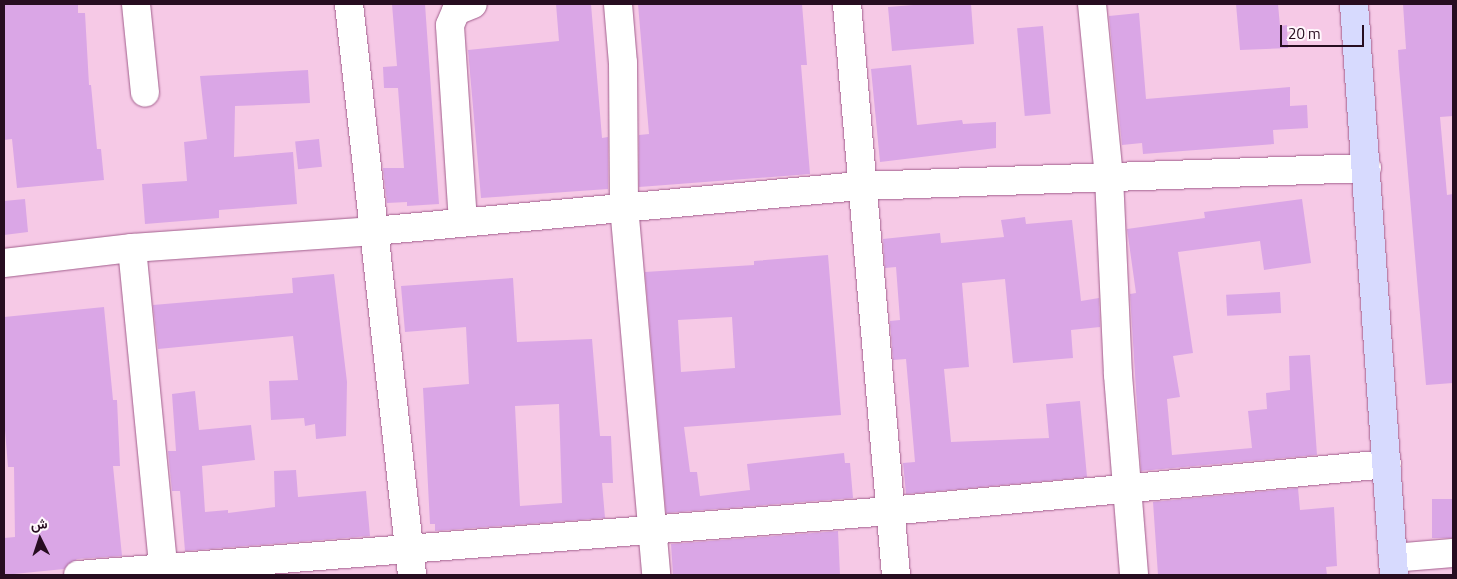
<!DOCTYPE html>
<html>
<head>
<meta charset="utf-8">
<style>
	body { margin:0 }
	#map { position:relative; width:1457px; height:579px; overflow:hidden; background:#f6c9e6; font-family:"Titillium Web",Vazirmatn,sans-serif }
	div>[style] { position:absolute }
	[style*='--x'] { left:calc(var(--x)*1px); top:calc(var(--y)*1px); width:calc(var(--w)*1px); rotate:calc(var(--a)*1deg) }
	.building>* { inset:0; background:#daa6e6; transform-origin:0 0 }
	.roads { filter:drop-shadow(0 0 1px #a25f8d) drop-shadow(0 0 1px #a25f8d) }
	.minor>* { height:28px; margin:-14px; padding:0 14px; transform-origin:14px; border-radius:14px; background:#fff }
	.major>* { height:28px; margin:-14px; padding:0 14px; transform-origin:14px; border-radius:14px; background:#d7dafe }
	span { translate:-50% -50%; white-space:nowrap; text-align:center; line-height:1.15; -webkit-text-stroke:4px #fff7fc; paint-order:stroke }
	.frame { position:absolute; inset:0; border:5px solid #270d20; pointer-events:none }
	.north { position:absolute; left:15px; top:514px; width:50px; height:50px; -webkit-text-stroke:4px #fff7fc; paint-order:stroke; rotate:356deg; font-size:14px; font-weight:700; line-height:20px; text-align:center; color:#270d20 }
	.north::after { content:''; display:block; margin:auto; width:18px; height:22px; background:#270d20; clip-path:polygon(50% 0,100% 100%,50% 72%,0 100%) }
	.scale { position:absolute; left:1280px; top:25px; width:84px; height:22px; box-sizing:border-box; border:2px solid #270d20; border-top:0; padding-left:6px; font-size:15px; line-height:18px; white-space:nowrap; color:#270d20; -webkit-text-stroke:4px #fff7fc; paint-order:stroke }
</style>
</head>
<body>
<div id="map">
	<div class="building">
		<i style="clip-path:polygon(4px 4px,78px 4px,78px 13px,85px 13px,89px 85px,91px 85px,97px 149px,101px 149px,104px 180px,17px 188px,12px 139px,4px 140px)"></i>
		<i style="clip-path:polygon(392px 4px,425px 4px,439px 204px,407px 206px,407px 202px,387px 203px,383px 168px,404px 168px,398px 88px,384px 88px,383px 67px,397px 66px)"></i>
		<i style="clip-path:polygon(556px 4px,591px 4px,602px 138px,608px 137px,608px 189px,481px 198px,468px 50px,559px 41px)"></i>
		<i style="clip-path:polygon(638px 4px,802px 4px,807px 65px,801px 65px,810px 174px,639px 187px,639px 135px,649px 134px)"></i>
		<i style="clip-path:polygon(926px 4px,971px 4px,974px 44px,892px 51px,888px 7px)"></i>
		<i style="clip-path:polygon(1236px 4px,1278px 4px,1280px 26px,1287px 25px,1288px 48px,1240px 50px)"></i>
		<i style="clip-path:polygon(1403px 4px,1453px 4px,1453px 116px,1440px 117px,1447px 195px,1453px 194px,1453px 383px,1426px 385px,1399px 68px,1398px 50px,1406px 49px)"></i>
		<i style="clip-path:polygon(1139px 13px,1146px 99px,1290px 87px,1290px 106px,1307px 105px,1308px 128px,1273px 130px,1274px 144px,1143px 154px,1142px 143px,1122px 145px,1109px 16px)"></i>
		<i style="left:1043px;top:26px;width:88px;height:26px;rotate:85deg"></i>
		<i style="clip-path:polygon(911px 65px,917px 125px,962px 120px,963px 124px,996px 122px,996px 148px,880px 162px,871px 69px)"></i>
		<i style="clip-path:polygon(308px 70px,310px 103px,235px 106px,234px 157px,293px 152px,297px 204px,219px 210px,219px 218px,145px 224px,142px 184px,187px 181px,184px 142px,207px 139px,200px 76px)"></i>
		<i style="left:319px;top:139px;width:28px;height:24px;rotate:84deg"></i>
		<i style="clip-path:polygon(25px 199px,28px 232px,4px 235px,4px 201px)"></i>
		<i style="clip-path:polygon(1302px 199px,1311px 263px,1264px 270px,1260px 241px,1178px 252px,1193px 353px,1173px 356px,1180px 397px,1167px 399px,1172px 455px,1252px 448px,1248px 411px,1267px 409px,1266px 393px,1290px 390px,1289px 356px,1310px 355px,1317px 455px,1141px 471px,1130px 294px,1136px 293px,1127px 229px,1205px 218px,1204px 212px)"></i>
		<i style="clip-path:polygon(1025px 217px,1026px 224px,1072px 220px,1081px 301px,1099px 298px,1100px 327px,1071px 330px,1073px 358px,1013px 363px,1005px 279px,962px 283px,969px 367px,944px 369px,951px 442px,1049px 438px,1046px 404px,1080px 401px,1087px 477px,906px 494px,903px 463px,915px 462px,906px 359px,893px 360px,890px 321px,900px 320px,896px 267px,885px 268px,883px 239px,940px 233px,941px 243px,1004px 237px,1001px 220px)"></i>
		<i style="clip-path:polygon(evenodd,828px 255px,841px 415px,684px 427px,690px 472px,697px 472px,700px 496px,750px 490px,747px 464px,844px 453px,845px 463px,850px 463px,853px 498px,666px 513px,645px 272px,754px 265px,754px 261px,828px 255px,732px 317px,735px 368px,681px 372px,678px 320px,732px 317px)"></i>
		<i style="clip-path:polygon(334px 274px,347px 382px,346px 436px,316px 439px,315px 424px,305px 426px,304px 418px,271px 420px,269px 381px,298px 380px,293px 336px,158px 349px,153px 305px,293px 293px,292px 278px)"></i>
		<i style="clip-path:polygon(evenodd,513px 278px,517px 342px,592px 339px,600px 436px,611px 436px,613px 483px,602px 483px,605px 518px,435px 531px,435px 524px,430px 524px,423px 388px,469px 384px,466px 327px,405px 332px,401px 286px,513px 278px,559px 404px,562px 503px,520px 506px,515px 406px,559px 404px)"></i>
		<i style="left:1280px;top:292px;width:21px;height:54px;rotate:87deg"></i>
		<i style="clip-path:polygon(104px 307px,113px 400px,117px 400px,120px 466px,113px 466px,122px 556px,77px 559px,64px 569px,4px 575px,4px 538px,15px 537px,14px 467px,8px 467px,4px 418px,4px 317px)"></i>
		<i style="clip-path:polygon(195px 391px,199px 430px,251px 425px,255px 460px,202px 466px,205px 512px,228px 510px,228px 513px,275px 507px,274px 471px,296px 470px,298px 497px,366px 491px,370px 536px,185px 551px,180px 491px,172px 491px,168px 451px,176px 451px,172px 394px)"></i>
		<i style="clip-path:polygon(1298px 488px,1300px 510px,1334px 507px,1337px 566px,1326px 567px,1327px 575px,1158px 575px,1153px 502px)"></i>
		<i style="left:1453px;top:499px;width:39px;height:21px;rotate:90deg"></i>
		<i style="clip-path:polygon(838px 531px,840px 575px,673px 575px,671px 544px)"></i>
	</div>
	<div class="roads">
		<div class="minor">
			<i style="--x:136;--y:4;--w:89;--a:84.2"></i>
			<i style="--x:349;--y:4;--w:574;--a:83.7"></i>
			<i style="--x:618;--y:4;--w:59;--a:85.2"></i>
			<i style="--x:623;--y:63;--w:143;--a:89.6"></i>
			<i style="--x:624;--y:206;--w:370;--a:85"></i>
			<i style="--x:847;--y:4;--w:573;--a:85.1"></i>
			<i style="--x:1092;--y:4;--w:174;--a:84.4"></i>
			<i style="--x:1109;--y:177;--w:198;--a:87.4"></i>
			<i style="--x:1118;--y:375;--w:201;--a:85.4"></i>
			<i style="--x:463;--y:222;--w:197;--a:-93.8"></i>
			<i style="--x:450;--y:25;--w:15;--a:-67"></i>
			<i style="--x:456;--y:11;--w:18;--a:-22"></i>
			<i style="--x:132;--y:248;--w:329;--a:84.4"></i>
			<i style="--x:4;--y:263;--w:129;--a:-6.7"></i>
			<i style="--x:132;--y:248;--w:243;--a:-4"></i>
			<i style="--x:374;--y:231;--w:489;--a:-5.3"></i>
			<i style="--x:861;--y:186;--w:506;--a:-2.04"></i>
			<i style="--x:1393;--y:558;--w:60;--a:-4.8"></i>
			<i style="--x:78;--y:575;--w:814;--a:-4.51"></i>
			<i style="--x:889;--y:511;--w:500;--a:-5.39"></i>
		</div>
		<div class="major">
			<i style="--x:1354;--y:4;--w:572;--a:85.99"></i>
		</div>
	</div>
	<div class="frame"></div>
	<div class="north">ش</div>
	<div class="scale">20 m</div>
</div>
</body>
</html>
